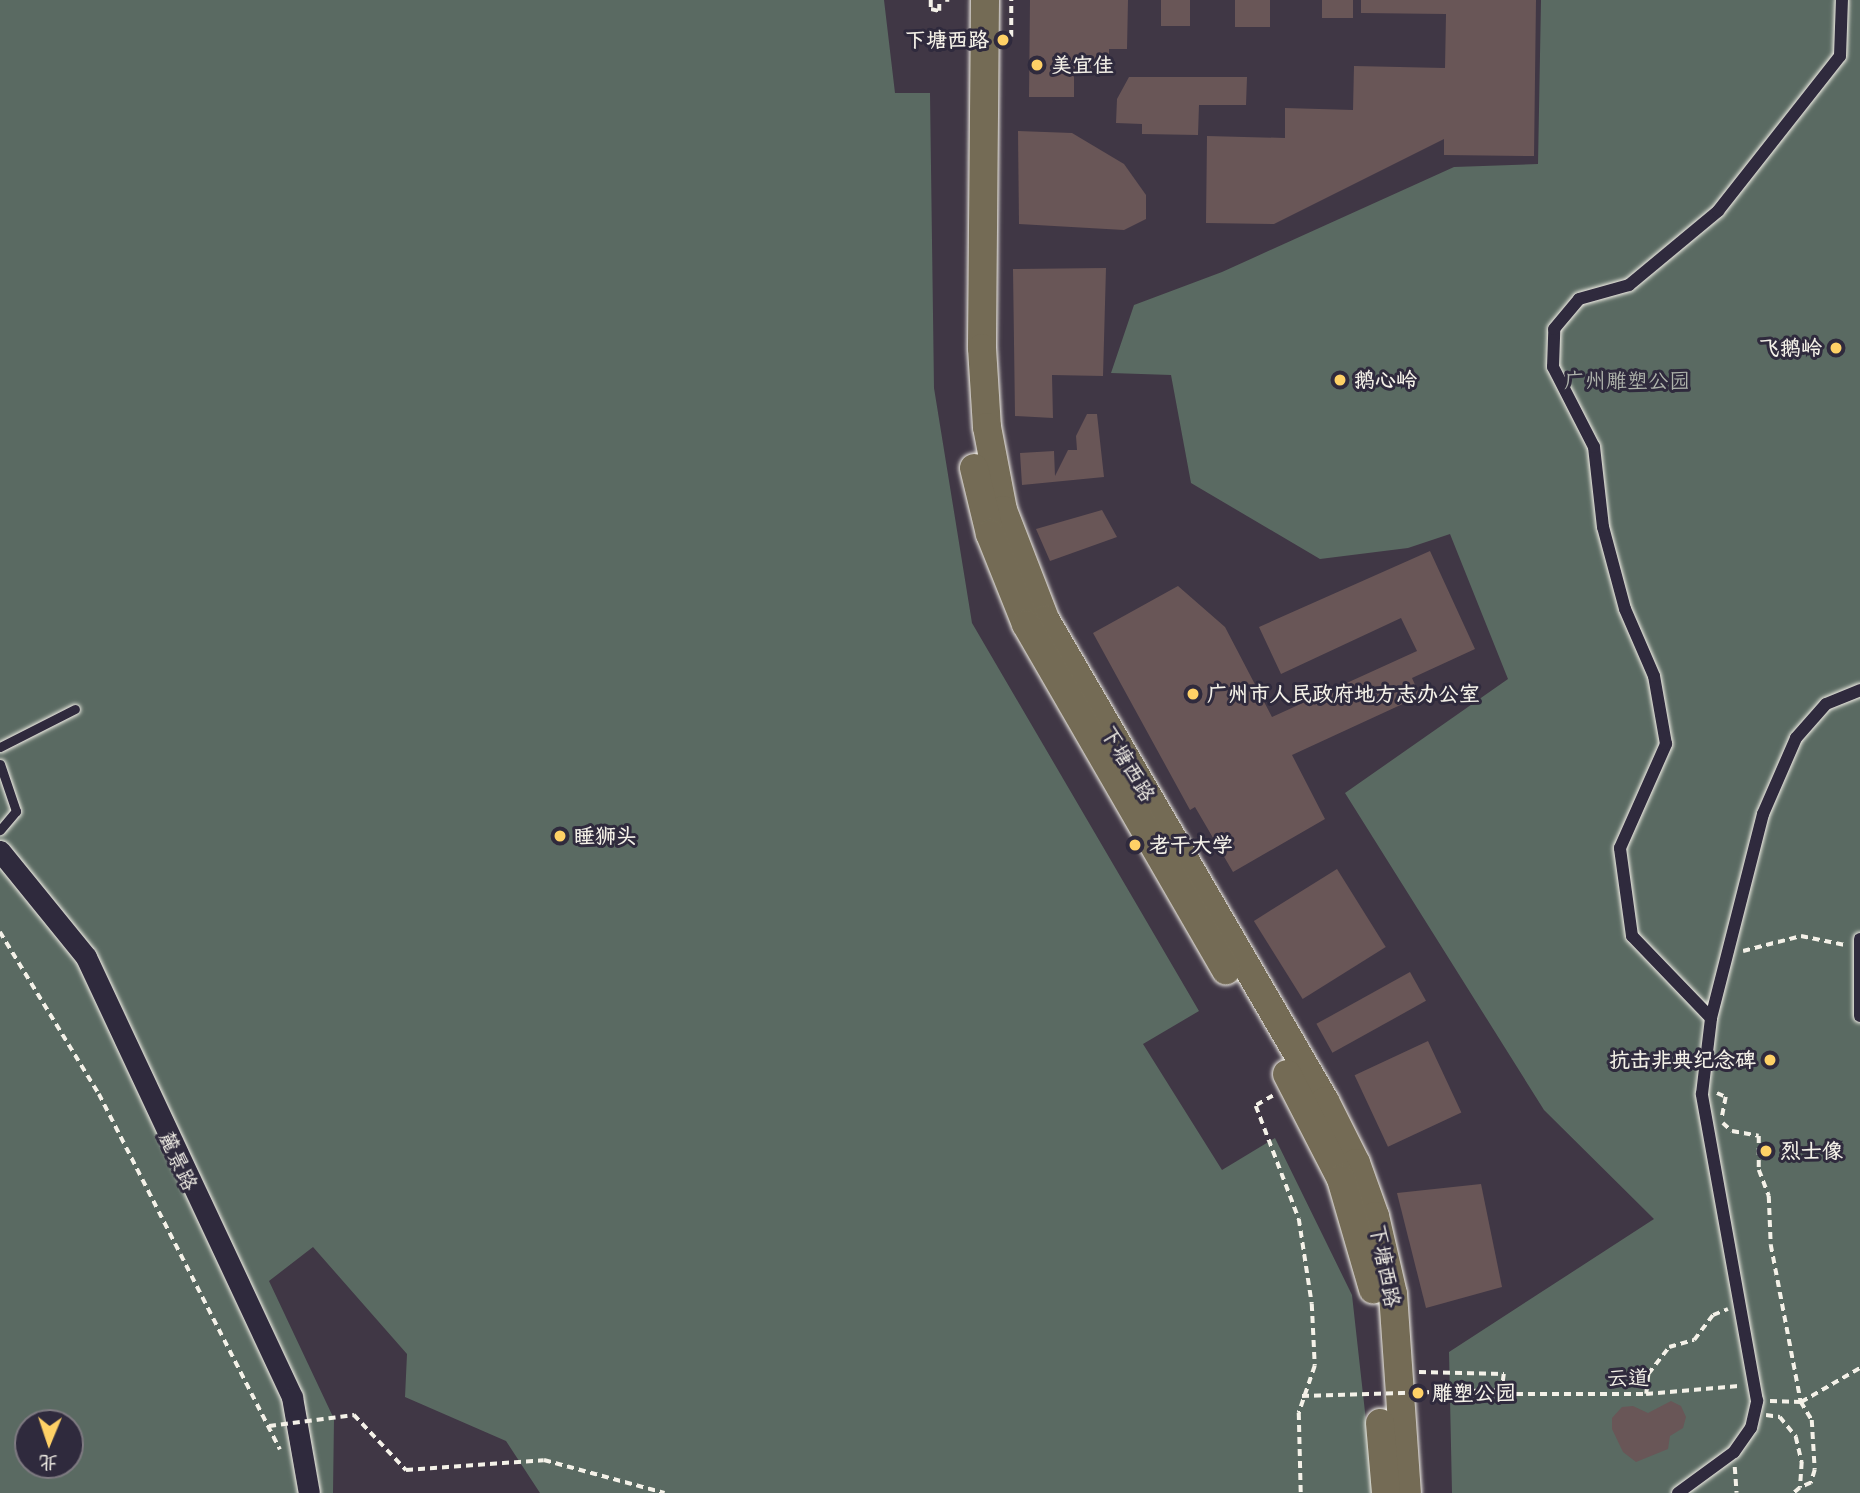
<!DOCTYPE html>
<html>
<head>
<meta charset="utf-8">
<style>
	body { margin:0 }
	#map { position:relative; width:1860px; height:1493px; overflow:hidden; background:#403745; font-family:"Patrick Hand","LXGW WenKai TC",sans-serif }
	div>[style] { position:absolute }
	[style*='--x'] { left:calc(var(--x)*1px); top:calc(var(--y)*1px); width:calc(var(--w)*1px); rotate:calc(var(--a)*1deg) }
	.green>* { inset:0; background:#5a6a62 }
	.building>* { inset:0; background:#695657; transform-origin:0 0 }
	.path>* { height:3.5px; margin-top:-1.75px; transform-origin:0; background:repeating-linear-gradient(90deg,#f4f1e8 0 7px,transparent 0 12px) }
	.roads { filter:drop-shadow(0 0 2px #f4f1e8) drop-shadow(0 0 2px #f4f1e8) }
	.service>* { height:9px; margin:-4.5px; padding:0 4.5px; transform-origin:4.5px; border-radius:4.5px; background:#2f2a3d }
	.pedestrian>* { height:12px; margin:-6px; padding:0 6px; transform-origin:6px; border-radius:6px; background:#2f2a3d }
	.tertiary>* { height:21px; margin:-10.5px; padding:0 10.5px; transform-origin:10.5px; border-radius:10.5px; background:#2f2a3d }
	.trunk>* { height:28px; margin:-14px; padding:0 14px; transform-origin:14px; border-radius:14px; background:#746b55 }
	.path-bridge>* { height:3.5px; margin-top:-1.75px; transform-origin:0; background:repeating-linear-gradient(90deg,#f4f1e8 0 7px,transparent 0 12px) }
	.dots>* { width:19px; height:19px; translate:-50% -50%; box-sizing:border-box; border:4px solid #2f2a3d; border-radius:50% }
	span { translate:-50% -50%; white-space:nowrap; text-align:center; line-height:1.15; -webkit-text-stroke:6px #2f2a3d; paint-order:stroke }
	.poi-label { font-size:21px; color:#f4f1e8; font-weight:700 }
	.right { translate:-100% -50%; text-align:right }
	.left { translate:0 -50%; text-align:left }
	.park-label { font-size:21px; color:#afb4ac }
	.street-label { font-size:21px; color:#f4f1e8 }
	.north { position:absolute; left:14px; top:1409px; width:70px; height:70px; box-sizing:border-box; background:#2f2a3d; border:2px solid #7e7a81; border-radius:50%; rotate:182deg; font-size:19px; font-weight:700; line-height:28px; text-align:center; color:#f4f1e8 }
	.north::after { content:''; display:block; margin:auto; width:24px; height:32px; background:#ffd166; clip-path:polygon(50% 0,100% 100%,50% 72%,0 100%) }
</style>
</head>
<body>
<div id="map">
	<div class="green">
		<i style="clip-path:polygon(evenodd,0 0,884px 0,895px 93px,930px 93px,934px 388px,972px 623px,1199px 1011px,1143px 1044px,1222px 1170px,1275px 1138px,1352px 1295px,1374px 1493px,540px 1493px,506px 1441px,405px 1397px,407px 1354px,313px 1247px,269px 1281px,334px 1419px,333px 1493px,0 1493px,0 0,28px 1423px,70px 1423px,70px 1465px,28px 1465px,28px 1423px)"></i>
		<i style="clip-path:polygon(1541px 0,1860px 0,1860px 1493px,1452px 1493px,1449px 1352px,1654px 1219px,1544px 1110px,1345px 793px,1508px 679px,1450px 534px,1408px 548px,1320px 559px,1191px 483px,1171px 375px,1111px 373px,1134px 305px,1222px 272px,1454px 167px,1538px 164px)"></i>
	</div>
	<div class="building">
		<i style="clip-path:polygon(1030px 0,1128px 0,1127px 49px,1109px 49px,1109px 70px,1074px 70px,1074px 97px,1029px 97px)"></i>
		<i style="left:1161px;top:0;width:29px;height:26px"></i>
		<i style="left:1235px;top:0;width:35px;height:27px"></i>
		<i style="left:1322px;top:0;width:31px;height:18px"></i>
		<i style="clip-path:polygon(1361px 0,1536px 0,1534px 156px,1444px 155px,1444px 139px,1274px 224px,1206px 223px,1207px 136px,1285px 138px,1285px 108px,1353px 110px,1354px 66px,1445px 68px,1446px 14px,1361px 13px)"></i>
		<i style="clip-path:polygon(1129px 77px,1247px 77px,1246px 105px,1199px 105px,1198px 135px,1142px 134px,1142px 124px,1116px 123px,1117px 99px)"></i>
		<i style="clip-path:polygon(1018px 131px,1072px 133px,1124px 164px,1146px 195px,1146px 219px,1124px 230px,1019px 224px)"></i>
		<i style="clip-path:polygon(1106px 268px,1103px 376px,1052px 375px,1053px 418px,1015px 416px,1013px 269px)"></i>
		<i style="clip-path:polygon(1087px 414px,1097px 414px,1104px 477px,1022px 485px,1020px 453px,1054px 451px,1055px 476px,1068px 450px,1077px 450px,1076px 436px)"></i>
		<i style="clip-path:polygon(1102px 510px,1117px 537px,1050px 561px,1036px 529px)"></i>
		<i style="clip-path:polygon(1430px 551px,1475px 649px,1412px 678px,1420px 696px,1292px 755px,1325px 819px,1233px 872px,1195px 807px,1190px 810px,1093px 633px,1178px 586px,1225px 627px,1272px 717px,1417px 651px,1401px 618px,1281px 674px,1259px 627px)"></i>
		<i style="left:1337px;top:869px;width:92px;height:98px;rotate:58deg"></i>
		<i style="left:1410px;top:972px;width:33px;height:107px;rotate:61deg"></i>
		<i style="left:1428px;top:1041px;width:79px;height:81px;rotate:65deg"></i>
		<i style="clip-path:polygon(1481px 1184px,1502px 1287px,1426px 1308px,1397px 1193px)"></i>
		<i style="clip-path:polygon(1671px 1401px,1681px 1406px,1686px 1417px,1683px 1428px,1670px 1436px,1668px 1449px,1636px 1462px,1623px 1452px,1612px 1429px,1612px 1418px,1622px 1407px,1633px 1406px,1648px 1413px)"></i>
	</div>
	<div class="path">
		<i style="--x:931;--y:0;--w:9;--a:90"></i>
		<i style="--x:931;--y:9;--w:8;--a:14"></i>
		<i style="--x:939;--y:11;--w:11;--a:-90"></i>
		<i style="--x:947;--y:2;--w:2;--a:-90"></i>
		<i style="--x:1005;--y:37;--w:6;--a:0"></i>
		<i style="--x:1011;--y:37;--w:37;--a:-90"></i>
		<i style="--x:0;--y:932;--w:190;--a:58.6"></i>
		<i style="--x:99;--y:1094;--w:399;--a:63"></i>
		<i style="--x:1743;--y:951;--w:60;--a:-14.5"></i>
		<i style="--x:1801;--y:936;--w:45;--a:11.6"></i>
		<i style="--x:1717;--y:1093;--w:10;--a:24"></i>
		<i style="--x:1726;--y:1097;--w:20;--a:101"></i>
		<i style="--x:1273;--y:1096;--w:20;--a:150"></i>
		<i style="--x:1256;--y:1106;--w:121;--a:69.2"></i>
		<i style="--x:1299;--y:1219;--w:86;--a:81.3"></i>
		<i style="--x:1312;--y:1304;--w:62;--a:87.2"></i>
		<i style="--x:1315;--y:1366;--w:50;--a:108.8"></i>
		<i style="--x:1299;--y:1413;--w:80;--a:88.6"></i>
		<i style="--x:1723;--y:1123;--w:12;--a:42"></i>
		<i style="--x:1732;--y:1131;--w:27;--a:10"></i>
		<i style="--x:1759;--y:1136;--w:34;--a:90"></i>
		<i style="--x:1759;--y:1170;--w:28;--a:69"></i>
		<i style="--x:1769;--y:1196;--w:49;--a:87.7"></i>
		<i style="--x:1771;--y:1245;--w:160;--a:79.2"></i>
		<i style="--x:1801;--y:1402;--w:21;--a:59"></i>
		<i style="--x:1812;--y:1420;--w:50;--a:86.6"></i>
		<i style="--x:1815;--y:1470;--w:14;--a:107"></i>
		<i style="--x:1811;--y:1483;--w:12;--a:156"></i>
		<i style="--x:1419;--y:1372;--w:85;--a:1.3"></i>
		<i style="--x:1504;--y:1374;--w:16;--a:97"></i>
		<i style="--x:1502;--y:1390;--w:15;--a:16"></i>
		<i style="--x:1516;--y:1394;--w:130;--a:0"></i>
		<i style="--x:1646;--y:1394;--w:93;--a:-4.9"></i>
		<i style="--x:1646;--y:1394;--w:20;--a:-84"></i>
		<i style="--x:1648;--y:1374;--w:34;--a:-52"></i>
		<i style="--x:1669;--y:1347;--w:26;--a:-16"></i>
		<i style="--x:1694;--y:1340;--w:31;--a:-53"></i>
		<i style="--x:1713;--y:1315;--w:16;--a:-22"></i>
		<i style="--x:1770;--y:1401;--w:31;--a:2"></i>
		<i style="--x:1801;--y:1402;--w:68;--a:-30"></i>
		<i style="--x:354;--y:1415;--w:76;--a:46.6"></i>
		<i style="--x:406;--y:1470;--w:138;--a:-4.1"></i>
		<i style="--x:544;--y:1460;--w:125;--a:15.3"></i>
		<i style="--x:1766;--y:1415;--w:14;--a:8"></i>
		<i style="--x:1780;--y:1417;--w:26;--a:51"></i>
		<i style="--x:1796;--y:1437;--w:26;--a:77"></i>
		<i style="--x:1802;--y:1462;--w:26;--a:94"></i>
		<i style="--x:1800;--y:1488;--w:8;--a:140"></i>
		<i style="--x:1735;--y:1467;--w:26;--a:86"></i>
	</div>
	<div class="roads">
		<div class="service">
			<i style="--x:0;--y:747;--w:84;--a:-26.9"></i>
			<i style="--x:0;--y:764;--w:50;--a:71.2"></i>
			<i style="--x:16;--y:811;--w:25;--a:130"></i>
		</div>
		<div class="pedestrian">
			<i style="--x:1860;--y:939;--w:77;--a:90"></i>
			<i style="--x:1711;--y:1018;--w:114;--a:-133.9"></i>
			<i style="--x:1632;--y:936;--w:89;--a:-97.8"></i>
			<i style="--x:1620;--y:848;--w:114;--a:-66.1"></i>
			<i style="--x:1666;--y:744;--w:69;--a:-100"></i>
			<i style="--x:1654;--y:676;--w:73;--a:-113.4"></i>
			<i style="--x:1625;--y:609;--w:85;--a:-105"></i>
			<i style="--x:1603;--y:527;--w:81;--a:-96.4"></i>
			<i style="--x:1594;--y:447;--w:90;--a:-117.1"></i>
			<i style="--x:1553;--y:367;--w:38;--a:-88"></i>
			<i style="--x:1554;--y:329;--w:39;--a:-50"></i>
			<i style="--x:1579;--y:299;--w:52;--a:-15.6"></i>
			<i style="--x:1629;--y:285;--w:116;--a:-39.7"></i>
			<i style="--x:1718;--y:211;--w:197;--a:-51.8"></i>
			<i style="--x:1840;--y:56;--w:56;--a:-88"></i>
			<i style="--x:1678;--y:1493;--w:69;--a:-36.2"></i>
			<i style="--x:1734;--y:1452;--w:29;--a:-55"></i>
			<i style="--x:1751;--y:1428;--w:28;--a:-77"></i>
			<i style="--x:1757;--y:1401;--w:312;--a:-100.2"></i>
			<i style="--x:1702;--y:1094;--w:77;--a:-83.2"></i>
			<i style="--x:1711;--y:1018;--w:211;--a:-75.7"></i>
			<i style="--x:1763;--y:814;--w:83;--a:-66.5"></i>
			<i style="--x:1796;--y:738;--w:45;--a:-48.6"></i>
			<i style="--x:1826;--y:704;--w:37;--a:-22"></i>
		</div>
		<div class="tertiary">
			<i style="--x:0;--y:851;--w:136;--a:50.9"></i>
			<i style="--x:86;--y:957;--w:486;--a:64.9"></i>
			<i style="--x:292;--y:1397;--w:97;--a:80"></i>
		</div>
		<div class="trunk">
			<i style="--x:985;--y:0;--w:348;--a:90.5"></i>
			<i style="--x:982;--y:348;--w:79;--a:86.4"></i>
			<i style="--x:987;--y:427;--w:85;--a:79.1"></i>
			<i style="--x:1003;--y:510;--w:117;--a:68.9"></i>
			<i style="--x:1045;--y:619;--w:557;--a:59.85"></i>
			<i style="--x:1325;--y:1101;--w:69;--a:63.4"></i>
			<i style="--x:1356;--y:1163;--w:56;--a:70.3"></i>
			<i style="--x:1375;--y:1216;--w:80;--a:77"></i>
			<i style="--x:1393;--y:1294;--w:199;--a:86"></i>
			<i style="--x:974;--y:468;--w:68;--a:76.4"></i>
			<i style="--x:990;--y:534;--w:97;--a:68.2"></i>
			<i style="--x:1026;--y:624;--w:400;--a:60"></i>
			<i style="--x:1287;--y:1074;--w:118;--a:62.8"></i>
			<i style="--x:1341;--y:1179;--w:115;--a:73.8"></i>
			<i style="--x:1380;--y:1423;--w:70;--a:85.1"></i>
		</div>
	</div>
	<div class="path-bridge">
		<i style="--x:1302;--y:1396;--w:200;--a:-1.7"></i>
		<i style="--x:269;--y:1426;--w:86;--a:-7.4"></i>
	</div>
	<div class="dots">
		<i style="left:1003px;top:40px;background:#ffd166"></i>
		<i style="left:1037px;top:65px;background:#ffd166"></i>
		<i style="left:1836px;top:348px;background:#ffd166"></i>
		<i style="left:1340px;top:380px;background:#ffd166"></i>
		<i style="left:1193px;top:694px;background:#ffd166"></i>
		<i style="left:560px;top:836px;background:#ffd166"></i>
		<i style="left:1135px;top:845px;background:#ffd166"></i>
		<i style="left:1770px;top:1060px;background:#ffd166"></i>
		<i style="left:1766px;top:1151px;background:#ffd166"></i>
		<i style="left:1418px;top:1393px;background:#ffd166"></i>
	</div>
	<div class="poi-label">
		<span class="right" style="left:989px;top:40px">下塘西路</span>
		<span class="left" style="left:1051px;top:65px">美宜佳</span>
		<span class="right" style="left:1822px;top:348px">飞鹅岭</span>
		<span class="left" style="left:1354px;top:380px">鹅心岭</span>
		<span class="left" style="left:1207px;top:694px">广州市人民政府地方志办公室</span>
		<span class="left" style="left:574px;top:836px">睡狮头</span>
		<span class="left" style="left:1149px;top:845px">老干大学</span>
		<span class="right" style="left:1756px;top:1060px">抗击非典纪念碑</span>
		<span class="left" style="left:1780px;top:1151px">烈士像</span>
		<span class="left" style="left:1432px;top:1393px">雕塑公园</span>
	</div>
	<div class="park-label">
		<span style="left:1627px;top:381px">广州雕塑公园</span>
	</div>
	<div class="street-label">
		<span style="left:1128px;top:764px;rotate:59deg">下塘西路</span>
		<span style="left:178px;top:1161px;rotate:65deg">麓景路</span>
		<span style="left:1385px;top:1266px;rotate:79deg">下塘西路</span>
		<span style="left:1628px;top:1378px;rotate:-1deg">云道</span>
	</div>
	<div class="north">北</div>
</div>
</body>
</html>
